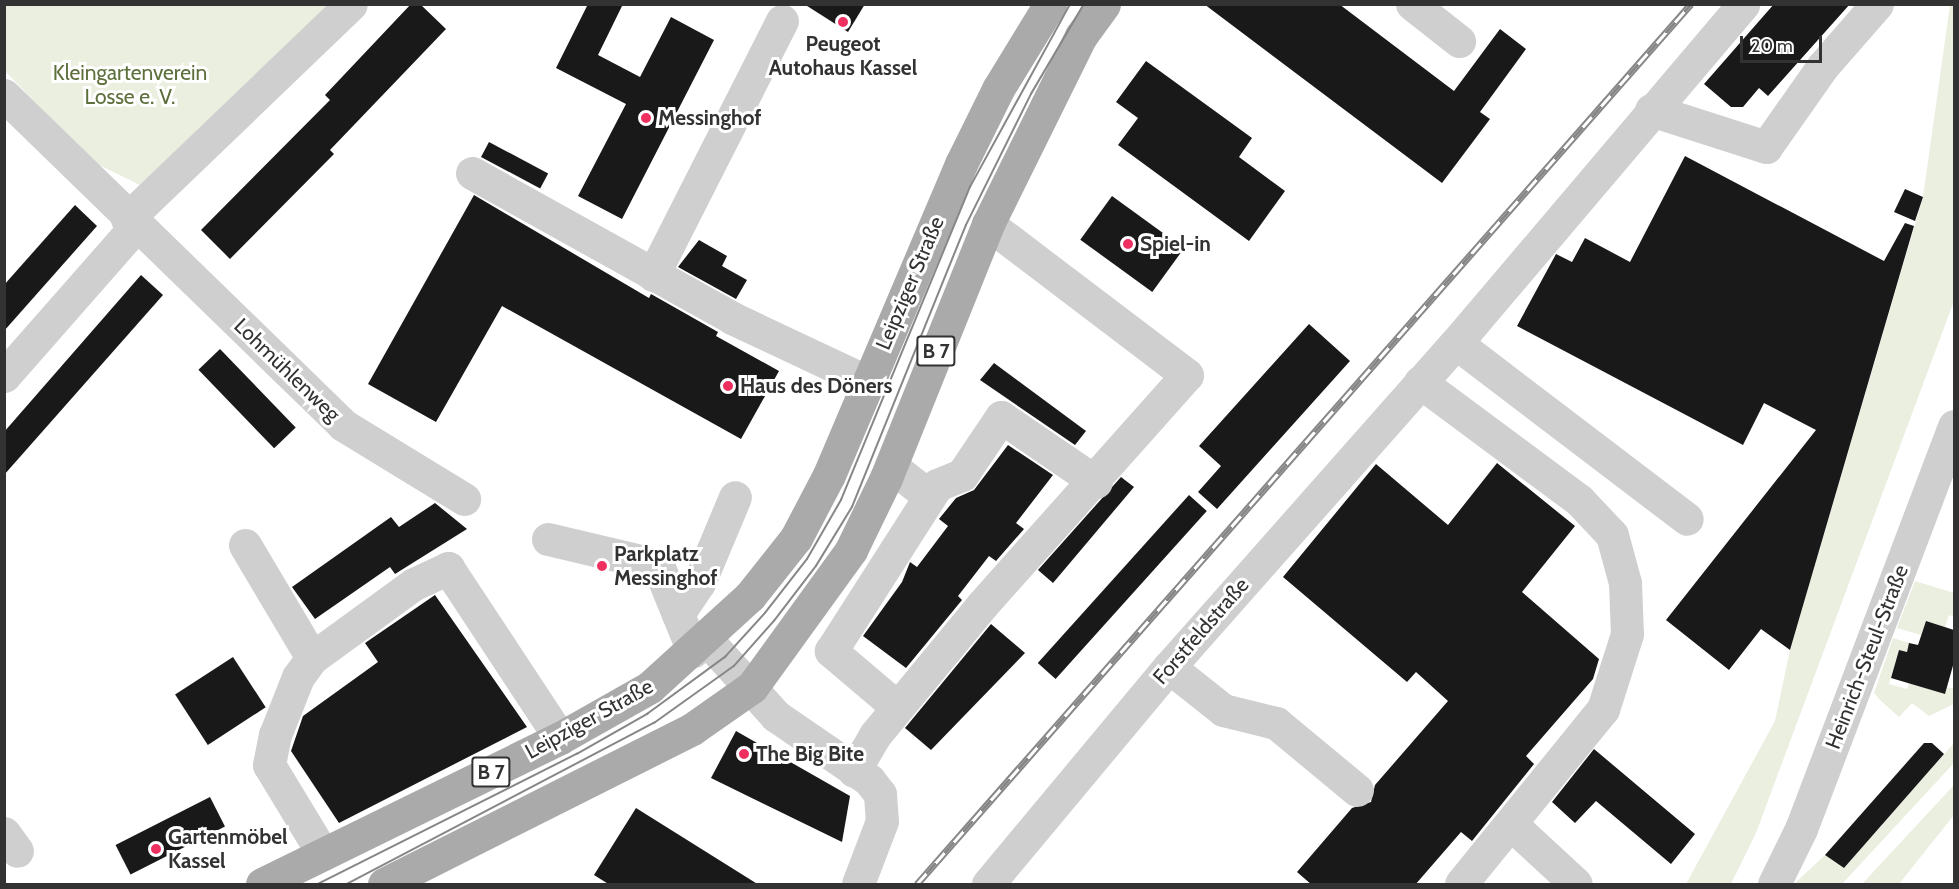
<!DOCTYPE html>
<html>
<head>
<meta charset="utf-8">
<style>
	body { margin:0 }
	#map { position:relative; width:1959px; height:889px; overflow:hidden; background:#fff; font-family:Cabin,sans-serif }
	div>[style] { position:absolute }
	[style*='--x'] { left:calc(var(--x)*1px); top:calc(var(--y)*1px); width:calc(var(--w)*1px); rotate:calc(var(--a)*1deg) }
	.green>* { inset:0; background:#eaefe0 }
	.building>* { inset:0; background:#191919; transform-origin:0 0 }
	.minor>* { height:33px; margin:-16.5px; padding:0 16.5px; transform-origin:16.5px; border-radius:16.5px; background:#cfcfcf }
	.major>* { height:33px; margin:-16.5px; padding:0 16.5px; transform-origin:16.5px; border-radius:16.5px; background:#aaa }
	.tram>* { height:1.5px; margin:-0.75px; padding:0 0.75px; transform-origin:0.75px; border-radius:0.75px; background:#878787 }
	.rail>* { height:7px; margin-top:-3.5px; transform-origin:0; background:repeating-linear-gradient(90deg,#fff 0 14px,#878787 0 28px); box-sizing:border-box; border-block:2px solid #878787 }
	.dots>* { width:16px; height:16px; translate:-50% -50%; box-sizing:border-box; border:3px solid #fff; border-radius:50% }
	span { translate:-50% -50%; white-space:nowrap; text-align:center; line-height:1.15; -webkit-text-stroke:6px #fff; paint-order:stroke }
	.shield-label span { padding:2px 4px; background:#fff; border:2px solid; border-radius:4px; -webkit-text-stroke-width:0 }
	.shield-label { font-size:20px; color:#323232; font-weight:700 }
	.poi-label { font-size:21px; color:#323232; font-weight:700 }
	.left { translate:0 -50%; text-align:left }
	.park-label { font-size:21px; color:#5e703c }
	.street-label { font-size:21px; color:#323232 }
	.frame { position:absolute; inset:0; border:6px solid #323232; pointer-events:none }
	.scale { position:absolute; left:1740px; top:36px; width:82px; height:27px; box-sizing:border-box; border:3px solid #323232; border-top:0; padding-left:8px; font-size:18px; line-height:21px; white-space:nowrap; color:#323232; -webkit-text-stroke:4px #fff; paint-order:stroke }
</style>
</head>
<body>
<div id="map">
	<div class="green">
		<i style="clip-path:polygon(5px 5px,335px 5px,140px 185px,93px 162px,5px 71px)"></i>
		<i style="clip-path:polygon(1950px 5px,1954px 5px,1954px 301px,1756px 833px,1731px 884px,1686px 884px,1775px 721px,1790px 650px,1923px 197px)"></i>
		<i style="clip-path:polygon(1915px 581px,1954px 593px,1954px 617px,1949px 615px,1945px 627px,1926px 622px,1921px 635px,1897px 628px)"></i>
		<i style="clip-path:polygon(1893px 638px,1909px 643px,1907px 652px,1899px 650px,1889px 684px,1907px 689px,1909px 683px,1945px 694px,1947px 687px,1954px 689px,1954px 704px,1929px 716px,1912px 703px,1899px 717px,1880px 700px,1874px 693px)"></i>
		<i style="clip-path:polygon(1954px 743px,1954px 763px,1842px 884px,1794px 884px,1825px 855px,1844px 868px)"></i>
		<i style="clip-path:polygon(1954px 785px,1954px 815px,1899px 884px,1862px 884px)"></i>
	</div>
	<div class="building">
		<i style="clip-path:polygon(411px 4px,420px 4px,446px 29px,330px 150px,334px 154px,230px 259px,201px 230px,330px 100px,325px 95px)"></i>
		<i style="clip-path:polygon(588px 4px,623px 4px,598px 55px,640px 77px,671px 17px,714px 40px,622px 219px,578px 196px,626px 104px,556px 68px)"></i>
		<i style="clip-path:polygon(804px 4px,865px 4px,848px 32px)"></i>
		<i style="clip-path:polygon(1204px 4px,1339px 4px,1454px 91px,1500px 29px,1526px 49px,1480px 112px,1490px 119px,1442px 183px)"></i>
		<i style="clip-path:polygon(1774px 4px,1850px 4px,1768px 96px,1759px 88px,1743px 107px,1731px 107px,1704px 84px)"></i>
		<i style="clip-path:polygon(1146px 61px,1252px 138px,1239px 157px,1285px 191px,1249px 241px,1118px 145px,1138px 118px,1116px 102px)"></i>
		<i style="left:489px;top:142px;width:67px;height:17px;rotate:28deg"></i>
		<i style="clip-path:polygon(1685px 156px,1884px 261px,1905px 223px,1914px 226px,1790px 650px,1761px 629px,1729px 670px,1666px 620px,1816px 430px,1764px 403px,1743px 445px,1517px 326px,1556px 254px,1572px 262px,1585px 238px,1630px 262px)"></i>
		<i style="clip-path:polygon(1905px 189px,1923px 197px,1915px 221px,1894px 212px)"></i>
		<i style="clip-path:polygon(474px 195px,649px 298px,651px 294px,718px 332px,716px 336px,779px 371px,741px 439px,502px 306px,436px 422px,368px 384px)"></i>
		<i style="left:1112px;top:196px;width:89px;height:54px;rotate:36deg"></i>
		<i style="clip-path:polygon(75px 205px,97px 226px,4px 331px,4px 285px)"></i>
		<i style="clip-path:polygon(699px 240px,727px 256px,722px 266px,747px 280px,736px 299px,678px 267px)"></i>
		<i style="clip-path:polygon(141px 275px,163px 295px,4px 475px,4px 432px)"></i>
		<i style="clip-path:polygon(1309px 324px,1350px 361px,1217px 509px,1198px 492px,1221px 466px,1199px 446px)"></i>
		<i style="left:220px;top:349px;width:109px;height:30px;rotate:46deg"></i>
		<i style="clip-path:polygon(994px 363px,1086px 431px,1075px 445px,980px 380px)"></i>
		<i style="clip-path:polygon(1008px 445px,1053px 475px,1016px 523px,1024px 529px,996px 561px,989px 556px,958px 596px,962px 600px,906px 668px,863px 636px,902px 582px,910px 562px,917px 567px,948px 526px,939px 519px,956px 498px,974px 490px)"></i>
		<i style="clip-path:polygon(1497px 463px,1575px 526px,1522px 592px,1599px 659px,1593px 679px,1526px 756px,1534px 764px,1472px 841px,1461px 832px,1415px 885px,1312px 885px,1297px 872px,1352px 808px,1371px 802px,1375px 785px,1448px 701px,1416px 672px,1407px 682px,1283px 577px,1376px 464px,1448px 525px)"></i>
		<i style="clip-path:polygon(1121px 477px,1134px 487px,1053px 583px,1038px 570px)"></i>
		<i style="left:1189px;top:495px;width:24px;height:226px;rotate:42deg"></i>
		<i style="clip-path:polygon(435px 503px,467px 529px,395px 574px,390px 567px,315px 619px,292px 587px,391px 517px,399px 527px)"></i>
		<i style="clip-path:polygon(435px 595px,527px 727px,339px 823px,291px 751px,303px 716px,378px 662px,365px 643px)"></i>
		<i style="clip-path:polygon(1926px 621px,1954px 630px,1954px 662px,1945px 694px,1891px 678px,1899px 650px,1907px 652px,1909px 643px,1918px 645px)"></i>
		<i style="clip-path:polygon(991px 624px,1025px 653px,931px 750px,905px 728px)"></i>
		<i style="left:233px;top:657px;width:60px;height:69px;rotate:57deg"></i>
		<i style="clip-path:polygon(736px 731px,850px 796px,842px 842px,711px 778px)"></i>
		<i style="clip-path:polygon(1924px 743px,1932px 743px,1944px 754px,1844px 868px,1825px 855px)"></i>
		<i style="clip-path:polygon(1594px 749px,1695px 834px,1671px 864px,1596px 801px,1575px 823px,1552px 802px)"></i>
		<i style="left:210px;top:797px;width:33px;height:106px;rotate:63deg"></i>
		<i style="clip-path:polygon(636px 808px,759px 885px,610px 885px,594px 875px)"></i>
	</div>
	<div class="minor">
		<i style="--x:1412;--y:4;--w:60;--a:38.2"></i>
		<i style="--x:4;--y:95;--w:473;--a:44.2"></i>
		<i style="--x:343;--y:425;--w:142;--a:31.4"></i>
		<i style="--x:1651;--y:110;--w:121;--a:17.8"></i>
		<i style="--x:1766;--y:147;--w:99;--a:-54.9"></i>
		<i style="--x:1823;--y:66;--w:82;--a:-48.9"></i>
		<i style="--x:472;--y:173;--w:298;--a:29.1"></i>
		<i style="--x:732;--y:318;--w:150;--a:25.2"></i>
		<i style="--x:127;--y:219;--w:310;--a:-43.8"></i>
		<i style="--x:653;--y:275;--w:285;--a:-63.1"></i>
		<i style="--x:1456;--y:343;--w:290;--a:37.3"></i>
		<i style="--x:4;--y:376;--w:198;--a:-48.7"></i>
		<i style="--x:1420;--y:382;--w:198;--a:36.6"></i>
		<i style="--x:1579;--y:500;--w:48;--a:46.7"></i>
		<i style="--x:1612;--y:535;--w:50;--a:74.8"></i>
		<i style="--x:1625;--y:583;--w:51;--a:87.8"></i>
		<i style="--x:1627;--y:634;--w:79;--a:107.7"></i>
		<i style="--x:1603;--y:709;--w:225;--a:129.1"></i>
		<i style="--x:891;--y:466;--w:48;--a:38.3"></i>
		<i style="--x:548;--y:539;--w:113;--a:13.3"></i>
		<i style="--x:658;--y:565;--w:93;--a:67.9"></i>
		<i style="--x:245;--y:545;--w:131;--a:59.3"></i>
		<i style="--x:678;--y:614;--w:37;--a:-56"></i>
		<i style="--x:699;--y:583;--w:93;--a:-67.3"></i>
		<i style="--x:707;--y:640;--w:103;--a:47.8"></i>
		<i style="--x:776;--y:716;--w:113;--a:34.5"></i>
		<i style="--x:869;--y:780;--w:18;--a:52"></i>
		<i style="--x:880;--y:794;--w:27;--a:86"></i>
		<i style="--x:882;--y:821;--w:67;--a:110.9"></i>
		<i style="--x:1169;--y:667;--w:69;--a:38.5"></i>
		<i style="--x:1223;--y:710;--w:55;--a:13.8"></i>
		<i style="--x:1276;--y:723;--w:105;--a:39.6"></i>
		<i style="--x:897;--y:707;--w:87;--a:-139.7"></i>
		<i style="--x:831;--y:651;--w:197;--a:-57.4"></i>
		<i style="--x:937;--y:485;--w:27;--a:-22"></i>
		<i style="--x:962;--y:475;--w:70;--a:-56.1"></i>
		<i style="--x:1001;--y:417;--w:115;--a:34.4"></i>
		<i style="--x:854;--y:771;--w:42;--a:-59.7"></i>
		<i style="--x:875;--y:735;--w:168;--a:-50.5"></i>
		<i style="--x:982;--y:605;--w:308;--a:-48.3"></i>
		<i style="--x:1187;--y:375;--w:250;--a:-142.8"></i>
		<i style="--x:1511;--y:824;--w:88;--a:42.7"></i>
		<i style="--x:4;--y:833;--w:22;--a:54"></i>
		<i style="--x:323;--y:854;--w:104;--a:-121.2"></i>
		<i style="--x:269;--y:765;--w:31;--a:-79"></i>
		<i style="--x:275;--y:735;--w:62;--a:-68.4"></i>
		<i style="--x:298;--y:677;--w:24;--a:-54"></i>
		<i style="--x:312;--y:658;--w:126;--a:-36"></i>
		<i style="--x:414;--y:584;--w:38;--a:-25"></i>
		<i style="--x:448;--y:568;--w:204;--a:56.6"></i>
		<i style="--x:988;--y:884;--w:283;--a:-50.2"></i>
		<i style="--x:1169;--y:667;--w:433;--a:-48.5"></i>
		<i style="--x:1456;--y:343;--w:444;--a:-49.7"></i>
		<i style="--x:1774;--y:884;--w:61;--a:-63.9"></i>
		<i style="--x:1801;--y:829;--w:431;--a:-69.2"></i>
	</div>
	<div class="major">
		<i style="--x:262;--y:884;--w:332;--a:-26.1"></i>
		<i style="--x:560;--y:738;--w:103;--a:-29.5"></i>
		<i style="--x:650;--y:687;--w:135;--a:-42.3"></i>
		<i style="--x:750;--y:596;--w:74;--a:-51.6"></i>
		<i style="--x:796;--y:538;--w:71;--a:-62.4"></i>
		<i style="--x:829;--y:475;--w:338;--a:-67"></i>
		<i style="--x:961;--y:164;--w:84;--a:-63.7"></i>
		<i style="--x:998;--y:89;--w:100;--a:-58.5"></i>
		<i style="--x:384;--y:884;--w:345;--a:-26.7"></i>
		<i style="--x:692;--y:729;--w:73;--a:-35"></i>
		<i style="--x:752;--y:687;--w:169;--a:-54.1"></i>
		<i style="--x:851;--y:550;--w:80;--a:-64.1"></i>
		<i style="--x:886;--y:478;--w:274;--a:-68.1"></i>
		<i style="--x:988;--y:224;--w:210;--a:-63.7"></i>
		<i style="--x:1081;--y:36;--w:39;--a:-54"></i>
	</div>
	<div class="tram">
		<i style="--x:318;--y:884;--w:290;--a:-26.7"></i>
		<i style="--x:577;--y:754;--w:81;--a:-29.7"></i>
		<i style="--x:647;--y:714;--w:97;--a:-36.2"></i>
		<i style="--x:725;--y:657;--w:59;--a:-47.7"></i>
		<i style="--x:765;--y:613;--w:68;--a:-52.1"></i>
		<i style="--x:807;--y:559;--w:68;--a:-60"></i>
		<i style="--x:841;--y:500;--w:339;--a:-67.6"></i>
		<i style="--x:970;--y:187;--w:209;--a:-61.3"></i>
		<i style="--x:347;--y:884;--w:347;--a:-27.7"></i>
		<i style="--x:654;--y:723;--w:98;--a:-35.5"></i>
		<i style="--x:734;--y:666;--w:60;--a:-48.4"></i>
		<i style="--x:774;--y:621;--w:69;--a:-52.6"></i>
		<i style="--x:816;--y:566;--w:69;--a:-58.6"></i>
		<i style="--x:852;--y:507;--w:304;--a:-68"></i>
		<i style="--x:966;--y:225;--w:146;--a:-63.6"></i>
		<i style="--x:1031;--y:94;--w:104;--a:-59.5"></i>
	</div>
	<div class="rail">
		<i style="--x:917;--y:884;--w:1172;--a:-48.67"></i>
	</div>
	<div class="dots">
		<i style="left:843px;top:22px;background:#ed3060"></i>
		<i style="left:646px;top:118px;background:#ed3060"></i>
		<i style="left:1128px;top:244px;background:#ed3060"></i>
		<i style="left:728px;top:386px;background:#ed3060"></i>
		<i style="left:602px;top:566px;background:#ed3060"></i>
		<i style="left:744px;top:754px;background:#ed3060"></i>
		<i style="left:156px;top:849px;background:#ed3060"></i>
	</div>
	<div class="shield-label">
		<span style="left:936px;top:351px">B 7</span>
		<span style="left:491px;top:772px">B 7</span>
	</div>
	<div class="poi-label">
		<span style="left:843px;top:56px">Peugeot<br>Autohaus Kassel</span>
		<span class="left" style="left:658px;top:118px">Messinghof</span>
		<span class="left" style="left:1140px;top:244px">Spiel-in</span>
		<span class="left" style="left:740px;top:386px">Haus des Döners</span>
		<span class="left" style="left:614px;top:566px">Parkplatz<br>Messinghof</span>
		<span class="left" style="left:756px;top:754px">The Big Bite</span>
		<span class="left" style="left:168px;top:849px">Gartenmöbel<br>Kassel</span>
	</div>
	<div class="park-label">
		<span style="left:130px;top:85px">Kleingartenverein<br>Losse e. V.</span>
	</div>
	<div class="street-label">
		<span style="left:910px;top:283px;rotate:-67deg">Leipziger Straße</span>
		<span style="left:287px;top:370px;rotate:44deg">Lohmühlenweg</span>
		<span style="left:1201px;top:631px;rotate:-49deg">Forstfeldstraße</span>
		<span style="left:1867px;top:657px;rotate:-69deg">Heinrich-Steul-Straße</span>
		<span style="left:589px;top:719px;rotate:-29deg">Leipziger Straße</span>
	</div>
	<div class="frame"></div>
	<div class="scale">20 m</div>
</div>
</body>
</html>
